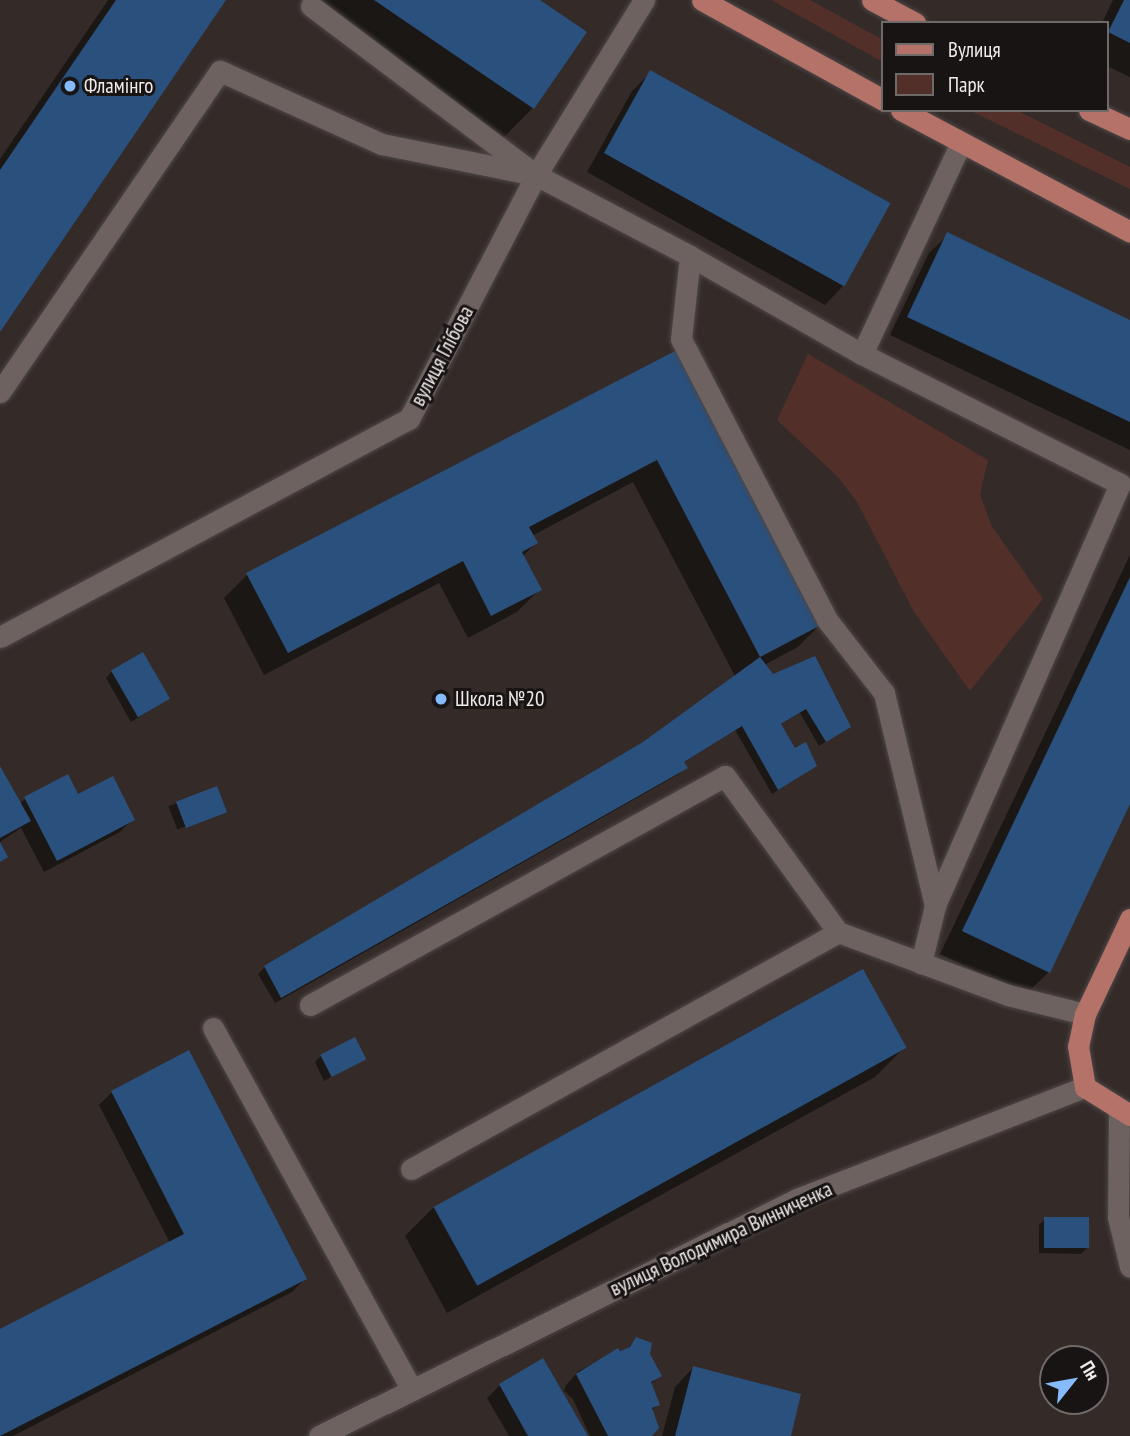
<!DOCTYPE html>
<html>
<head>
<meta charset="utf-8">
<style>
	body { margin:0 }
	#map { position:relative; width:1130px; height:1436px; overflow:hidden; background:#342b29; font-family:"PT Sans Narrow",sans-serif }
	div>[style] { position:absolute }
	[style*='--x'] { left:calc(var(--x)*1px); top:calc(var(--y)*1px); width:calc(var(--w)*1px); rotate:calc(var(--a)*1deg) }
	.green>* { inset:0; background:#532f2a }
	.shadow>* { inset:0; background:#0007; transform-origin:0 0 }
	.building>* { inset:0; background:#2a507d; transform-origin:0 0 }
	.roads { filter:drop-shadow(0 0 2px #4e4746) drop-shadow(0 0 2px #4e4746) }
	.minor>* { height:21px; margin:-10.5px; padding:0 10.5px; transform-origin:10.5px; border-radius:10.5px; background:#6d6260 }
	.major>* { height:21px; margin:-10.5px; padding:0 10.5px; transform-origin:10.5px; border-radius:10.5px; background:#b57268 }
	.dots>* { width:19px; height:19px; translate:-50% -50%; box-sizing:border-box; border:4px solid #181414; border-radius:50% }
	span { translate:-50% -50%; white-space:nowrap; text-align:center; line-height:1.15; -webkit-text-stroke:6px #181414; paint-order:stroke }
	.poi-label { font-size:21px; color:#f0eae9 }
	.left { translate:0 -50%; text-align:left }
	.street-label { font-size:21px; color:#f0eae9 }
	.legend { position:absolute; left:881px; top:21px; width:228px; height:91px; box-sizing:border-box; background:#181414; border:2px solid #6e6a69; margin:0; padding:9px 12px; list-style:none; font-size:21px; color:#f0eae9 }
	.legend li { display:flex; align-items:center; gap:14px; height:35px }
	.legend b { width:35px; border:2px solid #6e6a69 }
	.north { position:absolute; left:1039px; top:1345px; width:70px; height:70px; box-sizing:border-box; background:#181414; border:2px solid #6e6a69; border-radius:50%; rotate:59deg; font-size:19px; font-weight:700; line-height:28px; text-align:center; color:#f0eae9 }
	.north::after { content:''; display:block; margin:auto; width:24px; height:32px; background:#86bbfb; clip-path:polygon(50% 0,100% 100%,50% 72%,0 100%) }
</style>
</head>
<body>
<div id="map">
	<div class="green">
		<i style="clip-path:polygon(771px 0,810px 0,883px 40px,883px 62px)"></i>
		<i style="clip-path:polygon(969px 110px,1016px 110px,1130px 167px,1130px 189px)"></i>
		<i style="clip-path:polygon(808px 354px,988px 460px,980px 494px,991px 525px,1043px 599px,970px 691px,914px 612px,857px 502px,838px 477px,777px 420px)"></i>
	</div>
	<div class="shadow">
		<i style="clip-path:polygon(108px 0,224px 0,0 328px,0 159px)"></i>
		<i style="clip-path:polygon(303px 0,537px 0,584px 33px,533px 108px,504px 137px)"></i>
		<i style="clip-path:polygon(1113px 0,1130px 0,1130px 77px,1107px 66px,1107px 23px,1102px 23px)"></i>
		<i style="clip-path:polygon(650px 73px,888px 205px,843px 286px,825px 305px,587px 172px,632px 91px)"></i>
		<i style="clip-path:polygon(948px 235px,1130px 322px,1130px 450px,890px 335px,929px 253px)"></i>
		<i style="clip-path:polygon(676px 352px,821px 624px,798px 647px,764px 665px,772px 677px,849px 726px,819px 746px,800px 713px,780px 725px,795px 751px,815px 766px,772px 794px,735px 730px,683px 763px,685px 768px,679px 774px,275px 1003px,258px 974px,265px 967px,644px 743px,735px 676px,633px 482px,532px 536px,536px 543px,523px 556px,540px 589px,517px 612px,468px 638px,439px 583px,264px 675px,224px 598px,247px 575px)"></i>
		<i style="clip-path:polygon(1130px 555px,1130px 800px,1049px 972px,1025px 995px,940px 954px)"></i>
		<i style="clip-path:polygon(112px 671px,167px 699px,131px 722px,106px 678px)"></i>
		<i style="clip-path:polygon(0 770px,19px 804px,25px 799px,133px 819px,120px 832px,44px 872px,21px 828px,0 842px)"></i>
		<i style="left:216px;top:788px;width:25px;height:51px;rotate:69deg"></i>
		<i style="clip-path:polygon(904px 1048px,875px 1077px,447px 1313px,405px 1236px,434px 1207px)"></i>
		<i style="clip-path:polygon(188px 1053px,305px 1279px,292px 1292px,13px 1436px,0 1436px,0 1331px,170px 1243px,99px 1105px,112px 1092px)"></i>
		<i style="clip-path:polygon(321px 1056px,364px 1058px,324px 1081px,315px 1062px)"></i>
		<i style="clip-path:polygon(1045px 1219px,1088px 1247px,1081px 1254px,1039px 1253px,1039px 1225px)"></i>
		<i style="clip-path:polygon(637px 1339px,659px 1376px,650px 1385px,658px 1404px,651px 1411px,657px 1423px,650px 1436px,590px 1436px,573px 1399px,564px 1391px,566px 1385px,579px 1371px,618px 1350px,625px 1351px)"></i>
		<i style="clip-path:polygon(693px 1368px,789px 1436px,662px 1436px,675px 1387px)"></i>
		<i style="clip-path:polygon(500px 1385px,586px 1436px,509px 1436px,487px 1398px)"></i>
	</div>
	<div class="building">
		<i style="clip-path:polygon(116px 0,226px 0,0 332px,0 170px)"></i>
		<i style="clip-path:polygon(374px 0,540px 0,587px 32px,534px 109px)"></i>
		<i style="clip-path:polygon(1124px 0,1130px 0,1130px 43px,1108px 32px)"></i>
		<i style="left:650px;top:70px;width:275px;height:95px;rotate:29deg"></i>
		<i style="clip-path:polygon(947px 232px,1130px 320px,1130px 422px,907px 317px)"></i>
		<i style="clip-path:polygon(677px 350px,823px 624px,760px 657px,657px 460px,529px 527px,538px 543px,522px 552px,542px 590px,491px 616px,463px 561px,288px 653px,246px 573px)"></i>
		<i style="clip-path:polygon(1130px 577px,1130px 804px,1050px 973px,962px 931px)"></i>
		<i style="left:143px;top:652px;width:54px;height:37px;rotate:60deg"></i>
		<i style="clip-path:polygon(815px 656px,851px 727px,826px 742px,806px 709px,781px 724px,795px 748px,806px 742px,817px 766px,778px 790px,742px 726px,684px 762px,688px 768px,281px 998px,264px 966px,643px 742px,760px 657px,773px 674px)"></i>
		<i style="clip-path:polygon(0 766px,31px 821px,0 838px)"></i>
		<i style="clip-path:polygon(68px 774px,78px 794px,113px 776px,135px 820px,57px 861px,24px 797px)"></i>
		<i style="left:217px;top:786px;width:28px;height:44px;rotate:69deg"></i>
		<i style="clip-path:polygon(0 842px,8px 857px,0 862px)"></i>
		<i style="left:863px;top:969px;width:90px;height:491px;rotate:61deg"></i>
		<i style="left:355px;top:1037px;width:25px;height:39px;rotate:63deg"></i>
		<i style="clip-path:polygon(189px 1050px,307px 1279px,0 1436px,0 1329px,184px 1234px,111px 1091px)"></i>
		<i style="left:1044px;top:1217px;width:45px;height:31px"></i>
		<i style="clip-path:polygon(636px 1337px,652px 1343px,650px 1354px,662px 1376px,651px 1382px,660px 1405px,652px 1408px,659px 1428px,652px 1436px,608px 1436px,576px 1374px,618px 1348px,620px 1351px,630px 1347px)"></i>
		<i style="clip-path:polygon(543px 1358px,588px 1436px,528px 1436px,499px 1384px)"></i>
		<i style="clip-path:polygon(693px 1366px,801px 1394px,791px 1436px,675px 1436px)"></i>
	</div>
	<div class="roads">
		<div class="minor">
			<i style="--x:311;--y:6;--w:281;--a:36.9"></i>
			<i style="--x:536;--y:175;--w:174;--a:27.7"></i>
			<i style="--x:690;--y:256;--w:198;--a:29.7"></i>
			<i style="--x:862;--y:354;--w:289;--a:26.7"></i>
			<i style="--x:1120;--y:484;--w:461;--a:113.7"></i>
			<i style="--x:935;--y:906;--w:59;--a:103.8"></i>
			<i style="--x:690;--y:256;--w:83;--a:96.2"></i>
			<i style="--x:681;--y:339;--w:318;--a:62.5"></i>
			<i style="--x:828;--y:621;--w:91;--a:52.1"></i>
			<i style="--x:884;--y:693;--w:219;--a:76.5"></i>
			<i style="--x:862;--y:354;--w:233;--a:-64.9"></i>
			<i style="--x:0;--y:392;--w:389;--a:-55.6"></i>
			<i style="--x:220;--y:71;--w:178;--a:24.3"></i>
			<i style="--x:382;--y:144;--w:152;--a:11.4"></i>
			<i style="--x:0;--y:637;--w:463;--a:-28.1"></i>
			<i style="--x:409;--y:419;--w:275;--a:-62.5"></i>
			<i style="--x:536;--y:175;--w:206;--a:-58.3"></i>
			<i style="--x:310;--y:1005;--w:474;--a:-28.9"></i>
			<i style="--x:725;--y:776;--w:193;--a:54.1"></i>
			<i style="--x:213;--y:1028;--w:413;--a:61.2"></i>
			<i style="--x:1119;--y:1110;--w:107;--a:90.5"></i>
			<i style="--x:1118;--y:1217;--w:51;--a:76.5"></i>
			<i style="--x:411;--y:1169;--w:488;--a:-29"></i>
			<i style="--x:838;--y:932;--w:181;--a:20.3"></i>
			<i style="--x:1008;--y:995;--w:79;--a:13.9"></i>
			<i style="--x:319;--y:1436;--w:534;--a:-26.37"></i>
			<i style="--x:797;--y:1199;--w:309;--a:-21.3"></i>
		</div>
		<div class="major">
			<i style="--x:702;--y:0;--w:207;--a:28.9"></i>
			<i style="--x:872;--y:0;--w:49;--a:28.1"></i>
			<i style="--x:901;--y:110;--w:259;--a:28"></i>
			<i style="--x:1089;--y:110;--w:45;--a:24.9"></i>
			<i style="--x:1130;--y:919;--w:105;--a:115.3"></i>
			<i style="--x:1085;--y:1014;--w:33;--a:102"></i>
			<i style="--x:1078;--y:1046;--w:42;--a:80.3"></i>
			<i style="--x:1085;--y:1087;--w:53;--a:31.9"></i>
		</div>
	</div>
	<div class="dots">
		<i style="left:70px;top:86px;background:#86bbfb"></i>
		<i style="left:441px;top:699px;background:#86bbfb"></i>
	</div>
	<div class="poi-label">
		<span class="left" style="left:84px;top:86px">Фламінго</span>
		<span class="left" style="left:455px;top:699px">Школа №20</span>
	</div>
	<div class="street-label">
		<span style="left:442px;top:356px;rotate:-62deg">вулиця Глібова</span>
		<span style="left:721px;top:1239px;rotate:-25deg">вулиця Володимира Винниченка</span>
	</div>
	<ul class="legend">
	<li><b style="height:9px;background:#b57268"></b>Вулиця</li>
	<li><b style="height:19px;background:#532f2a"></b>Парк</li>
	</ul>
	<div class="north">Пн</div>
</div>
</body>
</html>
